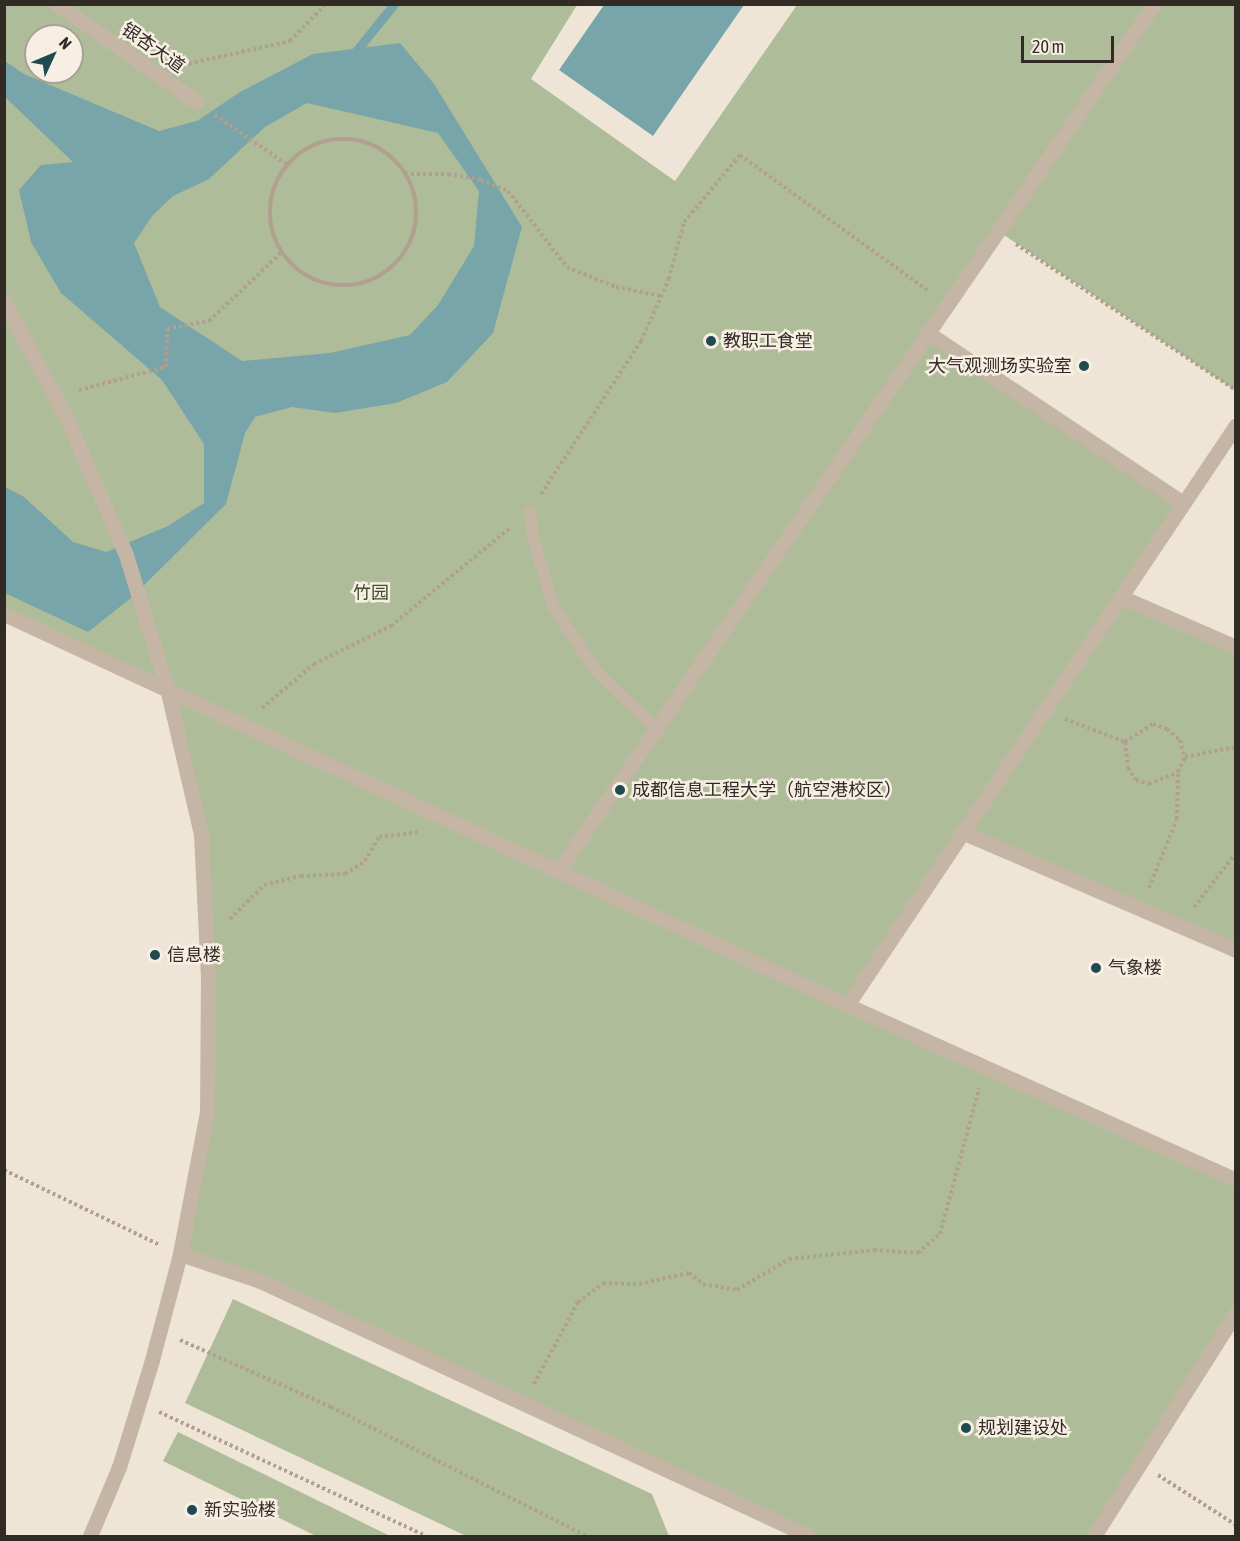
<!DOCTYPE html>
<html>
<head>
<meta charset="utf-8">
<style>
	body { margin:0 }
	#map { position:relative; width:1240px; height:1541px; overflow:hidden; background:#efe5d7; font-family:"Asap Condensed","Noto Sans SC",sans-serif }
	div>[style] { position:absolute }
	[style*='--x'] { left:calc(var(--x)*1px); top:calc(var(--y)*1px); width:calc(var(--w)*1px); rotate:calc(var(--a)*1deg) }
	.green>* { inset:0; background:#aebc99 }
	.water>* { inset:0; background:#78a5a9 }
	.stream>* { height:9px; margin:-4.5px; padding:0 4.5px; transform-origin:4.5px; border-radius:4.5px; background:#78a5a9 }
	.path>* { height:4px; margin-top:-2px; transform-origin:0; background:repeating-linear-gradient(90deg,#b19f8f 0 3px,transparent 0 6px) }
	.path>.ring { margin:-2px; padding:0; box-sizing:content-box; background:none; border:4px solid #b19f8f; border-radius:50% }
	.service>* { height:12px; margin:-6px; padding:0 6px; transform-origin:6px; border-radius:6px; background:#c5b5a4 }
	.pedestrian>* { height:15px; margin:-7.5px; padding:0 7.5px; transform-origin:7.5px; border-radius:7.5px; background:#c5b5a4 }
	.minor>* { height:15px; margin:-7.5px; padding:0 7.5px; transform-origin:7.5px; border-radius:7.5px; background:#c5b5a4 }
	.dots>* { width:16px; height:16px; translate:-50% -50%; box-sizing:border-box; border:3px solid #f7efe3; border-radius:50% }
	span { translate:-50% -50%; white-space:nowrap; text-align:center; line-height:1.15; -webkit-text-stroke:5px #f7efe3; paint-order:stroke }
	.street-label { font-size:18px; color:#312a25 }
	.poi-label { font-size:18px; color:#312a25 }
	.left { translate:0 -50%; text-align:left }
	.right { translate:-100% -50%; text-align:right }
	.park-label { font-size:18px; color:#3f4e2b }
	.frame { position:absolute; inset:0; border:6px solid #312a25; pointer-events:none }
	.north { position:absolute; left:24px; top:24px; width:60px; height:60px; box-sizing:border-box; background:#f7efe3; border:2px solid #a8a097; border-radius:50%; rotate:46deg; font-size:16px; font-weight:700; line-height:24px; text-align:center; color:#312a25 }
	.north::after { content:''; display:block; margin:auto; width:21px; height:27px; background:#1e4a50; clip-path:polygon(50% 0,100% 100%,50% 72%,0 100%) }
	.scale { position:absolute; left:1021px; top:36px; width:93px; height:27px; box-sizing:border-box; border:3px solid #312a25; border-top:0; padding-left:8px; font-size:18px; line-height:21px; white-space:nowrap; color:#312a25; -webkit-text-stroke:4px #f7efe3; paint-order:stroke }
</style>
</head>
<body>
<div id="map">
	<div class="green">
		<i style="clip-path:polygon(evenodd,5px 5px,577px 5px,531px 79px,675px 181px,797px 5px,1235px 5px,1235px 390px,998px 231px,928px 333px,1183px 503px,1121px 596px,1235px 647px,1235px 950px,962px 832px,848px 1002px,1235px 1180px,1235px 1312px,1094px 1536px,809px 1536px,260px 1281px,180px 1254px,207px 1112px,201px 834px,167px 688px,5px 614px,5px 5px,36px 36px,72px 36px,72px 72px,36px 72px,36px 36px)"></i>
		<i style="clip-path:polygon(233px 1299px,652px 1494px,669px 1536px,466px 1536px,185px 1403px)"></i>
		<i style="clip-path:polygon(178px 1432px,390px 1536px,316px 1536px,163px 1461px)"></i>
	</div>
	<div class="water">
		<i style="clip-path:polygon(604px 5px,604px 4px,744px 5px,653px 136px,559px 70px)"></i>
		<i style="clip-path:polygon(evenodd,400px 43px,434px 84px,522px 227px,493px 333px,447px 382px,396px 403px,335px 413px,292px 407px,255px 417px,245px 433px,226px 504px,131px 598px,88px 632px,5px 593px,5px 487px,24px 497px,73px 542px,106px 552px,168px 526px,204px 503px,204px 444px,162px 380px,61px 293px,31px 242px,19px 190px,41px 165px,73px 162px,5px 97px,5px 61px,24px 74px,159px 131px,197px 121px,240px 92px,313px 54px,400px 43px,307px 103px,438px 133px,479px 191px,474px 246px,438px 305px,410px 335px,330px 353px,242px 361px,160px 307px,134px 243px,152px 216px,173px 196px,209px 179px,265px 127px,307px 103px)"></i>
	</div>
	<div class="stream">
		<i style="--x:352;--y:56;--w:67;--a:-51.1"></i>
	</div>
	<div class="path">
		<i style="--x:183;--y:65;--w:110;--a:-12.6"></i>
		<i style="--x:290;--y:41;--w:52;--a:-45.8"></i>
		<i style="--x:215;--y:115;--w:86;--a:34.6"></i>
		<i class="ring" style="left:270px;top:139px;width:142px;height:142px"></i>
		<i style="--x:405;--y:174;--w:43;--a:0"></i>
		<i style="--x:448;--y:174;--w:34;--a:10"></i>
		<i style="--x:481;--y:180;--w:29;--a:22"></i>
		<i style="--x:508;--y:191;--w:96;--a:52.2"></i>
		<i style="--x:567;--y:267;--w:53;--a:22.2"></i>
		<i style="--x:616;--y:287;--w:46;--a:11.3"></i>
		<i style="--x:1016;--y:244;--w:264;--a:33.6"></i>
		<i style="--x:79;--y:390;--w:90;--a:-14.8"></i>
		<i style="--x:166;--y:367;--w:38;--a:-88"></i>
		<i style="--x:167;--y:329;--w:43;--a:-10.8"></i>
		<i style="--x:209;--y:321;--w:100;--a:-43.4"></i>
		<i style="--x:541;--y:494;--w:183;--a:-56.8"></i>
		<i style="--x:641;--y:341;--w:68;--a:-65.7"></i>
		<i style="--x:669;--y:279;--w:59;--a:-75.3"></i>
		<i style="--x:684;--y:222;--w:87;--a:-50.1"></i>
		<i style="--x:740;--y:155;--w:234;--a:35.8"></i>
		<i style="--x:262;--y:708;--w:68;--a:-40.2"></i>
		<i style="--x:314;--y:664;--w:86;--a:-26.3"></i>
		<i style="--x:391;--y:626;--w:154;--a:-39.5"></i>
		<i style="--x:1065;--y:719;--w:64;--a:21"></i>
		<i style="--x:1125;--y:742;--w:33;--a:-33"></i>
		<i style="--x:1153;--y:724;--w:15;--a:20"></i>
		<i style="--x:1167;--y:729;--w:17;--a:40"></i>
		<i style="--x:1180;--y:740;--w:18;--a:74"></i>
		<i style="--x:1185;--y:757;--w:52;--a:-11.1"></i>
		<i style="--x:1125;--y:742;--w:26;--a:83"></i>
		<i style="--x:1128;--y:768;--w:14;--a:56"></i>
		<i style="--x:1136;--y:780;--w:14;--a:17"></i>
		<i style="--x:1149;--y:784;--w:31;--a:-22"></i>
		<i style="--x:1178;--y:772;--w:17;--a:-65"></i>
		<i style="--x:1149;--y:888;--w:74;--a:-67.9"></i>
		<i style="--x:1177;--y:819;--w:47;--a:-88.8"></i>
		<i style="--x:1194;--y:907;--w:68;--a:-52.1"></i>
		<i style="--x:230;--y:919;--w:48;--a:-45"></i>
		<i style="--x:264;--y:885;--w:38;--a:-14"></i>
		<i style="--x:301;--y:876;--w:44;--a:-2.6"></i>
		<i style="--x:345;--y:874;--w:24;--a:-33"></i>
		<i style="--x:365;--y:861;--w:28;--a:-60"></i>
		<i style="--x:379;--y:837;--w:39;--a:-7"></i>
		<i style="--x:4;--y:1170;--w:173;--a:25.7"></i>
		<i style="--x:180;--y:1340;--w:165;--a:23.9"></i>
		<i style="--x:331;--y:1407;--w:286;--a:26.8"></i>
		<i style="--x:534;--y:1384;--w:93;--a:-61.8"></i>
		<i style="--x:578;--y:1302;--w:31;--a:-37"></i>
		<i style="--x:603;--y:1283;--w:36;--a:2"></i>
		<i style="--x:639;--y:1284;--w:51;--a:-12.4"></i>
		<i style="--x:689;--y:1273;--w:18;--a:38"></i>
		<i style="--x:703;--y:1284;--w:35;--a:10"></i>
		<i style="--x:737;--y:1290;--w:61;--a:-30.8"></i>
		<i style="--x:789;--y:1259;--w:85;--a:-6"></i>
		<i style="--x:874;--y:1250;--w:44;--a:3.9"></i>
		<i style="--x:918;--y:1253;--w:29;--a:-41"></i>
		<i style="--x:940;--y:1234;--w:151;--a:-75"></i>
		<i style="--x:159;--y:1412;--w:294;--a:24.9"></i>
		<i style="--x:1158;--y:1475;--w:93;--a:32.7"></i>
	</div>
	<div class="service">
		<i style="--x:530;--y:511;--w:22;--a:85"></i>
		<i style="--x:532;--y:533;--w:76;--a:74"></i>
		<i style="--x:553;--y:606;--w:77;--a:56.7"></i>
		<i style="--x:595;--y:670;--w:85;--a:44"></i>
	</div>
	<div class="pedestrian">
		<i style="--x:57;--y:4;--w:171;--a:35"></i>
	</div>
	<div class="minor">
		<i style="--x:4;--y:301;--w:134;--a:61.9"></i>
		<i style="--x:67;--y:419;--w:148;--a:66.5"></i>
		<i style="--x:126;--y:555;--w:139;--a:72.9"></i>
		<i style="--x:167;--y:688;--w:150;--a:76.9"></i>
		<i style="--x:201;--y:834;--w:141;--a:87.2"></i>
		<i style="--x:208;--y:975;--w:137;--a:90.4"></i>
		<i style="--x:207;--y:1112;--w:145;--a:100.8"></i>
		<i style="--x:180;--y:1254;--w:110;--a:104.8"></i>
		<i style="--x:152;--y:1360;--w:112;--a:107.1"></i>
		<i style="--x:119;--y:1467;--w:75;--a:112.8"></i>
		<i style="--x:928;--y:333;--w:306;--a:33.7"></i>
		<i style="--x:1121;--y:597;--w:125;--a:23.5"></i>
		<i style="--x:4;--y:614;--w:929;--a:24.88"></i>
		<i style="--x:847;--y:1005;--w:427;--a:24.2"></i>
		<i style="--x:962;--y:832;--w:298;--a:23.3"></i>
		<i style="--x:559;--y:870;--w:1051;--a:-55.51"></i>
		<i style="--x:847;--y:1005;--w:698;--a:-56.15"></i>
		<i style="--x:180;--y:1254;--w:84;--a:18.6"></i>
		<i style="--x:260;--y:1281;--w:605;--a:24.91"></i>
		<i style="--x:1094;--y:1536;--w:265;--a:-57.6"></i>
	</div>
	<div class="dots">
		<i style="left:711px;top:341px;background:#1e4a50"></i>
		<i style="left:1084px;top:366px;background:#1e4a50"></i>
		<i style="left:620px;top:790px;background:#1e4a50"></i>
		<i style="left:155px;top:955px;background:#1e4a50"></i>
		<i style="left:1096px;top:968px;background:#1e4a50"></i>
		<i style="left:966px;top:1428px;background:#1e4a50"></i>
		<i style="left:192px;top:1510px;background:#1e4a50"></i>
	</div>
	<div class="street-label">
		<span style="left:153px;top:48px;rotate:35deg">银杏大道</span>
	</div>
	<div class="poi-label">
		<span class="left" style="left:723px;top:341px">教职工食堂</span>
		<span class="right" style="left:1072px;top:366px">大气观测场实验室</span>
		<span class="left" style="left:632px;top:790px">成都信息工程大学（航空港校区）</span>
		<span class="left" style="left:167px;top:955px">信息楼</span>
		<span class="left" style="left:1108px;top:968px">气象楼</span>
		<span class="left" style="left:978px;top:1428px">规划建设处</span>
		<span class="left" style="left:204px;top:1510px">新实验楼</span>
	</div>
	<div class="park-label">
		<span style="left:371px;top:593px">竹园</span>
	</div>
	<div class="frame"></div>
	<div class="north">N</div>
	<div class="scale">20 m</div>
</div>
</body>
</html>
